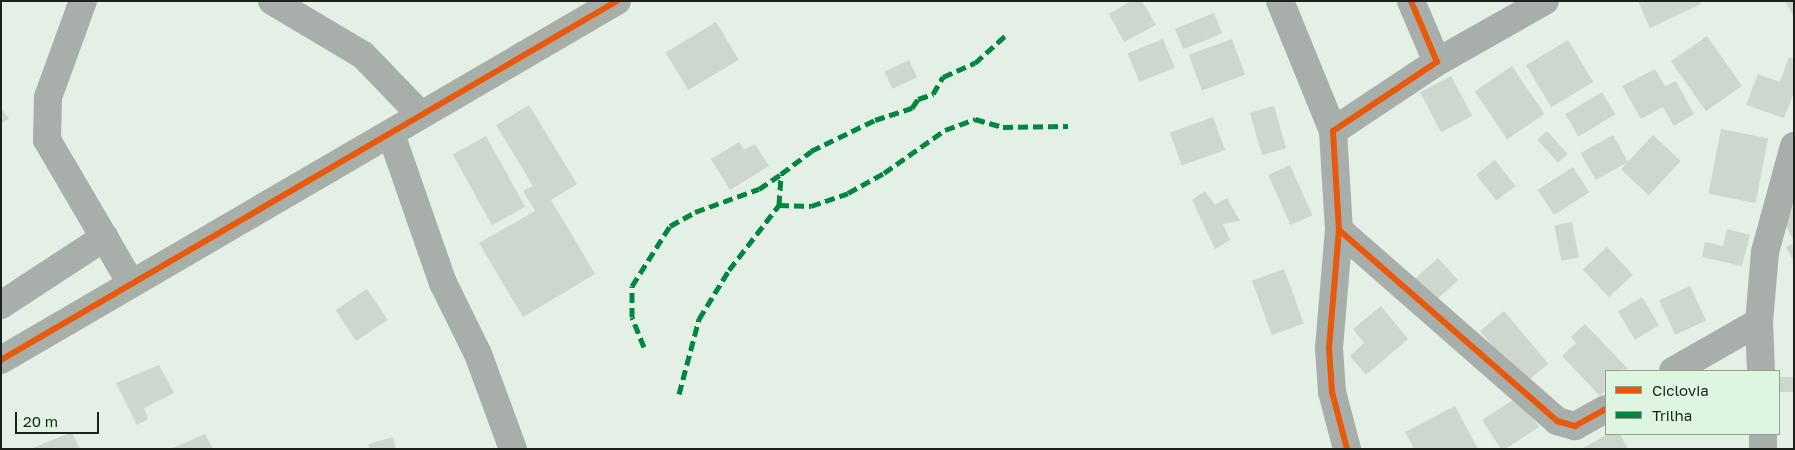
<!DOCTYPE html>
<html>
<head>
<meta charset="utf-8">
<style>
	body { margin:0 }
	#map { position:relative; width:1795px; height:450px; overflow:hidden; background:#e4f0e5; font-family:"Golos Text",sans-serif }
	div>[style] { position:absolute }
	[style*='--x'] { left:calc(var(--x)*1px); top:calc(var(--y)*1px); width:calc(var(--w)*1px); rotate:calc(var(--a)*1deg) }
	.building>* { inset:0; background:#cdd7ce; transform-origin:0 0 }
	.street>* { height:28px; margin:-14px; padding:0 14px; transform-origin:14px; border-radius:14px; background:#a8afaa }
	.secondary>* { height:28px; margin:-14px; padding:0 14px; transform-origin:14px; border-radius:14px; background:#a8afa9 }
	.quiet>* { height:5px; margin-top:-2.5px; transform-origin:0; background:repeating-linear-gradient(90deg,#00873e 0 10px,transparent 0 15px) }
	.cycleway>* { height:6px; margin:-3px; padding:0 3px; transform-origin:3px; border-radius:3px; background:#e8590c }
	span { translate:-50% -50%; white-space:nowrap; text-align:center; line-height:1.15; -webkit-text-stroke:4px #def6e1; paint-order:stroke }
	.frame { position:absolute; inset:0; border:2px solid #1a221b; pointer-events:none }
	.legend { position:absolute; left:1605px; top:370px; width:175px; height:65px; box-sizing:border-box; background:#def6e1; border:1px solid #90a192; margin:0; padding:6px 9px; list-style:none; font-size:15px; color:#1a221b }
	.legend li { display:flex; align-items:center; gap:10px; height:25px }
	.legend b { width:25px; border:1px solid #90a192 }
	.scale { position:absolute; left:15px; top:412px; width:84px; height:22px; box-sizing:border-box; border:2px solid #1a221b; border-top:0; padding-left:6px; font-size:15px; line-height:18px; white-space:nowrap; color:#1a221b; -webkit-text-stroke:4px #def6e1; paint-order:stroke }
</style>
</head>
<body>
<div id="map">
	<div class="building">
		<i style="clip-path:polygon(1131px 1px,1142px 1px,1156px 25px,1124px 42px,1109px 14px)"></i>
		<i style="clip-path:polygon(1638px 1px,1700px 1px,1701px 4px,1650px 28px)"></i>
		<i style="clip-path:polygon(1785px 1px,1794px 1px,1794px 14px,1793px 15px)"></i>
		<i style="left:1214px;top:13px;width:22px;height:42px;rotate:68deg"></i>
		<i style="left:716px;top:22px;width:44px;height:59px;rotate:59deg"></i>
		<i style="left:1707px;top:36px;width:61px;height:44px;rotate:55deg"></i>
		<i style="left:1163px;top:39px;width:31px;height:38px;rotate:68deg"></i>
		<i style="left:1232px;top:39px;width:38px;height:46px;rotate:70deg"></i>
		<i style="left:1568px;top:40px;width:49px;height:49px;rotate:59deg"></i>
		<i style="clip-path:polygon(1789px 57px,1794px 59px,1794px 92px,1784px 118px,1746px 105px,1758px 74px,1780px 82px)"></i>
		<i style="left:909px;top:60px;width:19px;height:27px;rotate:65deg"></i>
		<i style="left:1512px;top:66px;width:58px;height:45px;rotate:56deg"></i>
		<i style="clip-path:polygon(1655px 69px,1665px 86px,1676px 81px,1694px 114px,1674px 126px,1663px 107px,1641px 119px,1622px 86px)"></i>
		<i style="left:1451px;top:76px;width:45px;height:35px;rotate:62deg"></i>
		<i style="left:1602px;top:92px;width:26px;height:43px;rotate:59deg"></i>
		<i style="clip-path:polygon(529px 105px,577px 184px,551px 200px,595px 274px,523px 317px,479px 243px,535px 211px,523px 191px,533px 186px,496px 125px)"></i>
		<i style="left:1274px;top:106px;width:44px;height:25px;rotate:74deg"></i>
		<i style="clip-path:polygon(1px 108px,9px 119px,1px 123px)"></i>
		<i style="left:1213px;top:117px;width:35px;height:46px;rotate:70deg"></i>
		<i style="left:1721px;top:129px;width:48px;height:66px;rotate:11deg"></i>
		<i style="left:1547px;top:131px;width:31px;height:13px;rotate:48deg"></i>
		<i style="left:1613px;top:135px;width:31px;height:37px;rotate:61deg"></i>
		<i style="left:1653px;top:135px;width:38px;height:47px;rotate:43deg"></i>
		<i style="left:486px;top:136px;width:81px;height:38px;rotate:61deg"></i>
		<i style="clip-path:polygon(739px 142px,744px 150px,755px 144px,769px 166px,730px 190px,711px 159px)"></i>
		<i style="left:1495px;top:160px;width:33px;height:24px;rotate:52deg"></i>
		<i style="left:1290px;top:165px;width:55px;height:24px;rotate:66deg"></i>
		<i style="left:1573px;top:167px;width:30px;height:42px;rotate:57deg"></i>
		<i style="clip-path:polygon(1205px 191px,1215px 205px,1227px 198px,1240px 221px,1223px 224px,1230px 240px,1215px 249px,1192px 200px)"></i>
		<i style="clip-path:polygon(1794px 203px,1794px 241px,1778px 212px)"></i>
		<i style="left:1572px;top:222px;width:36px;height:18px;rotate:79deg"></i>
		<i style="clip-path:polygon(1727px 229px,1750px 235px,1742px 266px,1702px 257px,1705px 242px,1723px 246px)"></i>
		<i style="clip-path:polygon(1794px 243px,1794px 262px,1786px 247px)"></i>
		<i style="left:1607px;top:247px;width:38px;height:33px;rotate:47deg"></i>
		<i style="left:1438px;top:258px;width:30px;height:43px;rotate:48deg"></i>
		<i style="left:1284px;top:269px;width:58px;height:34px;rotate:70deg"></i>
		<i style="left:1690px;top:286px;width:38px;height:34px;rotate:65deg"></i>
		<i style="left:367px;top:289px;width:37px;height:38px;rotate:56deg"></i>
		<i style="left:1642px;top:297px;width:33px;height:28px;rotate:59deg"></i>
		<i style="clip-path:polygon(1381px 306px,1408px 339px,1366px 375px,1350px 356px,1364px 343px,1353px 329px)"></i>
		<i style="left:1504px;top:311px;width:69px;height:31px;rotate:50deg"></i>
		<i style="clip-path:polygon(1585px 324px,1628px 369px,1606px 371px,1606px 390px,1600px 396px,1562px 356px,1576px 343px,1571px 337px)"></i>
		<i style="clip-path:polygon(159px 365px,174px 393px,144px 408px,148px 419px,137px 425px,116px 383px)"></i>
		<i style="left:1779px;top:377px;width:14px;height:15px"></i>
		<i style="left:1519px;top:396px;width:37px;height:44px;rotate:57deg"></i>
		<i style="clip-path:polygon(1455px 406px,1478px 449px,1414px 449px,1405px 432px)"></i>
		<i style="clip-path:polygon(72px 432px,80px 449px,30px 449px)"></i>
		<i style="clip-path:polygon(205px 434px,213px 449px,171px 449px)"></i>
		<i style="clip-path:polygon(1608px 434px,1620px 434px,1628px 449px,1581px 449px)"></i>
		<i style="clip-path:polygon(393px 437px,396px 449px,370px 449px,368px 444px)"></i>
	</div>
	<div class="street">
		<i style="--x:83;--y:1;--w:102;--a:110"></i>
		<i style="--x:48;--y:97;--w:43;--a:91.3"></i>
		<i style="--x:47;--y:140;--w:166;--a:59.6"></i>
		<i style="--x:272;--y:1;--w:106;--a:30.7"></i>
		<i style="--x:363;--y:55;--w:83;--a:46"></i>
		<i style="--x:1280;--y:1;--w:140;--a:67.8"></i>
		<i style="--x:1437;--y:62;--w:124;--a:-29.5"></i>
		<i style="--x:391;--y:134;--w:158;--a:70.8"></i>
		<i style="--x:443;--y:283;--w:79;--a:63.8"></i>
		<i style="--x:478;--y:354;--w:101;--a:69.8"></i>
		<i style="--x:1339;--y:230;--w:290;--a:41.2"></i>
		<i style="--x:1557;--y:421;--w:19;--a:16"></i>
		<i style="--x:1575;--y:426;--w:35;--a:-29"></i>
		<i style="--x:1;--y:305;--w:124;--a:-33.2"></i>
		<i style="--x:1673;--y:371;--w:99;--a:-29.7"></i>
		<i style="--x:1761;--y:371;--w:49;--a:-92.3"></i>
		<i style="--x:1759;--y:322;--w:70;--a:-85.1"></i>
		<i style="--x:1765;--y:252;--w:110;--a:-74.7"></i>
		<i style="--x:1763;--y:434;--w:15;--a:90"></i>
		<i style="--x:1347;--y:449;--w:59;--a:-104.7"></i>
		<i style="--x:1332;--y:392;--w:44;--a:-93.9"></i>
		<i style="--x:1329;--y:348;--w:118;--a:-85.2"></i>
		<i style="--x:1339;--y:230;--w:99;--a:-93.5"></i>
		<i style="--x:1333;--y:131;--w:125;--a:-33.6"></i>
		<i style="--x:1437;--y:62;--w:66;--a:-113.1"></i>
	</div>
	<div class="secondary">
		<i style="--x:1;--y:360;--w:713;--a:-30.23"></i>
	</div>
	<div class="quiet">
		<i style="--x:779;--y:205;--w:31;--a:-86"></i>
		<i style="--x:781;--y:174;--w:38;--a:-37"></i>
		<i style="--x:811;--y:151;--w:71;--a:-25.8"></i>
		<i style="--x:875;--y:120;--w:39;--a:-18"></i>
		<i style="--x:912;--y:108;--w:11;--a:-56"></i>
		<i style="--x:918;--y:99;--w:16;--a:-18"></i>
		<i style="--x:933;--y:94;--w:20;--a:-60"></i>
		<i style="--x:943;--y:77;--w:35;--a:-24"></i>
		<i style="--x:975;--y:63;--w:42;--a:-42.1"></i>
		<i style="--x:644;--y:347;--w:32;--a:-112"></i>
		<i style="--x:632;--y:317;--w:31;--a:-90"></i>
		<i style="--x:632;--y:286;--w:71;--a:-57.7"></i>
		<i style="--x:670;--y:226;--w:29;--a:-29"></i>
		<i style="--x:695;--y:212;--w:68;--a:-19.8"></i>
		<i style="--x:759;--y:189;--w:27;--a:-34"></i>
		<i style="--x:679;--y:394;--w:78;--a:-75.1"></i>
		<i style="--x:699;--y:319;--w:57;--a:-58.5"></i>
		<i style="--x:729;--y:270;--w:82;--a:-52.4"></i>
		<i style="--x:779;--y:205;--w:32;--a:2"></i>
		<i style="--x:811;--y:206;--w:39;--a:-19"></i>
		<i style="--x:848;--y:193;--w:41;--a:-29.1"></i>
		<i style="--x:884;--y:173;--w:75;--a:-35.2"></i>
		<i style="--x:945;--y:130;--w:32;--a:-20"></i>
		<i style="--x:975;--y:119;--w:29;--a:16"></i>
		<i style="--x:1003;--y:127;--w:65;--a:-0.9"></i>
	</div>
	<div class="cycleway">
		<i style="--x:1339;--y:230;--w:290;--a:41.2"></i>
		<i style="--x:1557;--y:421;--w:19;--a:16"></i>
		<i style="--x:1575;--y:426;--w:35;--a:-29"></i>
		<i style="--x:1;--y:360;--w:713;--a:-30.23"></i>
		<i style="--x:1347;--y:449;--w:59;--a:-104.7"></i>
		<i style="--x:1332;--y:392;--w:44;--a:-93.9"></i>
		<i style="--x:1329;--y:348;--w:118;--a:-85.2"></i>
		<i style="--x:1339;--y:230;--w:99;--a:-93.5"></i>
		<i style="--x:1333;--y:131;--w:125;--a:-33.6"></i>
		<i style="--x:1437;--y:62;--w:66;--a:-113.1"></i>
	</div>
	<div class="frame"></div>
	<ul class="legend">
	<li><b style="height:6px;background:#e8590c"></b>Ciclovia</li>
	<li><b style="height:6px;background:#00873e"></b>Trilha</li>
	</ul>
	<div class="scale">20 m</div>
</div>
</body>
</html>
